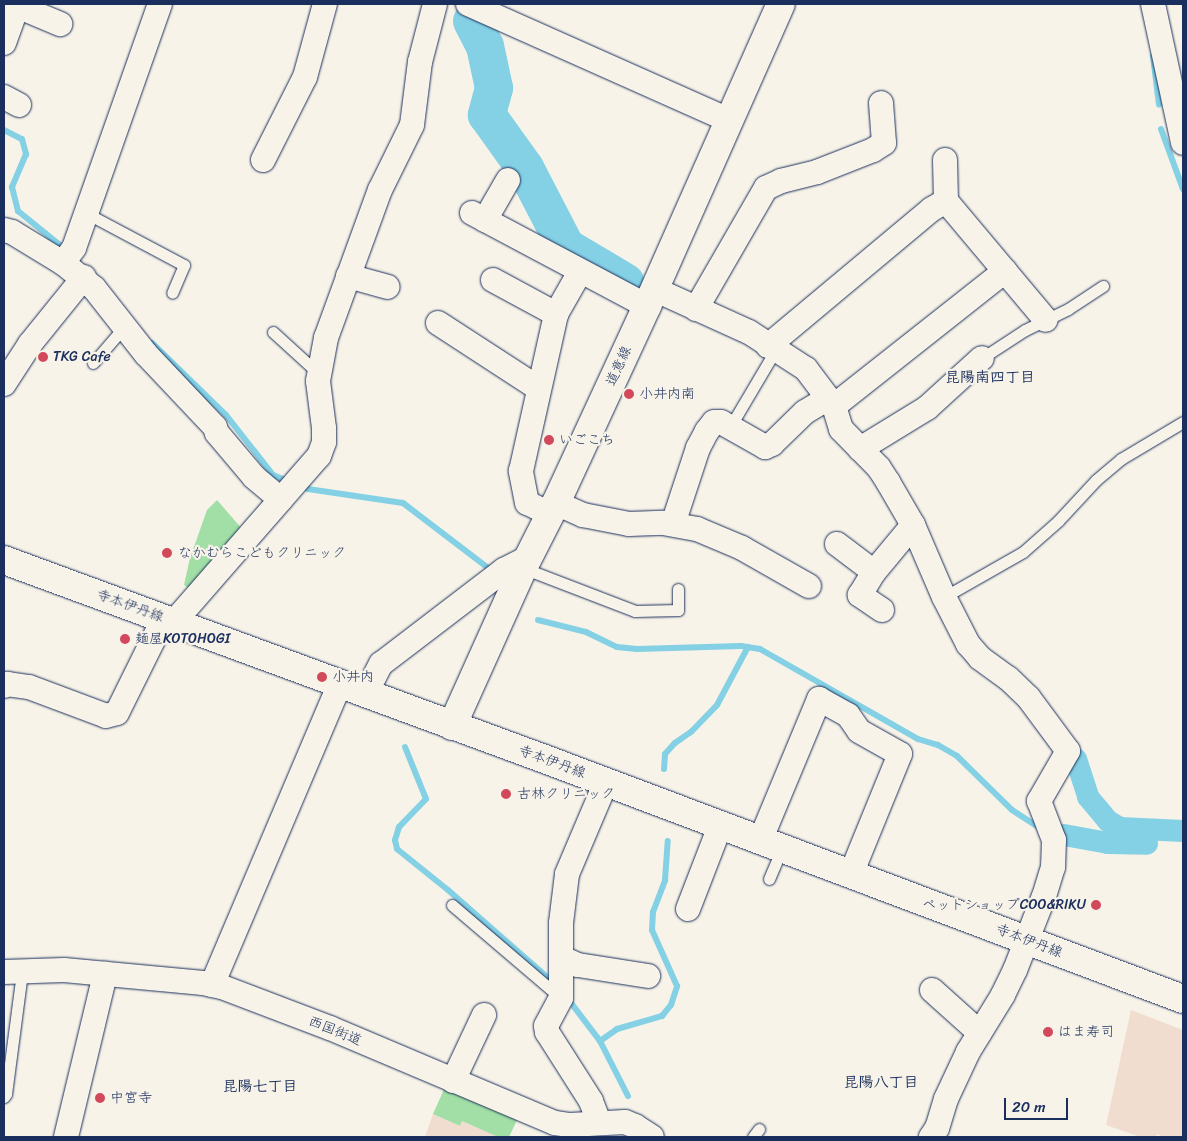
<!DOCTYPE html>
<html>
<head>
<meta charset="utf-8">
<style>
	body { margin:0 }
	#map { position:relative; width:1187px; height:1141px; overflow:hidden; background:#f7f3e8; font-family:Sriracha,"Klee One",sans-serif }
	div>[style] { position:absolute }
	[style*='--x'] { left:calc(var(--x)*1px); top:calc(var(--y)*1px); width:calc(var(--w)*1px); rotate:calc(var(--a)*1deg) }
	.built>* { inset:0; background:#f0ddcf }
	.green>* { inset:0; background:#a2dfa6 }
	.stream>* { height:6px; margin:-3px; padding:0 3px; transform-origin:3px; border-radius:3px; background:#84d0e4 }
	.canal>* { height:22px; margin:-11px; padding:0 11px; transform-origin:11px; border-radius:11px; background:#84d0e4 }
	.river>* { height:38px; margin:-19px; padding:0 19px; transform-origin:19px; border-radius:19px; background:#84d0e4 }
	.roads { filter:drop-shadow(0 0 1px #1b2f5e) drop-shadow(0 0 1px #1b2f5e) }
	.service>* { height:11px; margin:-5.5px; padding:0 5.5px; transform-origin:5.5px; border-radius:5.5px; background:#f7f3e8 }
	.minor>* { height:24px; margin:-12px; padding:0 12px; transform-origin:12px; border-radius:12px; background:#f7f3e8 }
	.tertiary>* { height:28px; margin:-14px; padding:0 14px; transform-origin:14px; border-radius:14px; background:#f7f3e8 }
	.secondary>* { height:28px; margin:-14px; padding:0 14px; transform-origin:14px; border-radius:14px; background:#f7f3e8 }
	.dots>* { width:14px; height:14px; translate:-50% -50%; box-sizing:border-box; border:2px solid #f7f3e8; border-radius:50% }
	span { translate:-50% -50%; white-space:nowrap; text-align:center; line-height:1.15; -webkit-text-stroke:4.5px #f7f3e8; paint-order:stroke }
	.poi-label { font-size:14px; color:#1b2f5e }
	.left { translate:0 -50%; text-align:left }
	.right { translate:-100% -50%; text-align:right }
	.street-label { font-size:14px; color:#1b2f5e }
	.neighbourhood-label { font-size:15px; color:#1b2f5e; font-weight:700 }
	.frame { position:absolute; inset:0; border:5px solid #1b2f5e; pointer-events:none }
	.scale { position:absolute; left:1004px; top:1098px; width:64px; height:22px; box-sizing:border-box; border:2px solid #1b2f5e; border-top:0; padding-left:6px; font-size:15px; line-height:18px; white-space:nowrap; color:#1b2f5e; -webkit-text-stroke:4px #f7f3e8; paint-order:stroke }
</style>
</head>
<body>
<div id="map">
	<div class="built">
		<i style="clip-path:polygon(1131px 1010px,1183px 1030px,1183px 1137px,1162px 1137px,1157px 1134px,1156px 1137px,1140px 1137px,1106px 1125px)"></i>
		<i style="clip-path:polygon(433px 1114px,460px 1126px,462px 1121px,498px 1137px,425px 1137px)"></i>
	</div>
	<div class="green">
		<i style="clip-path:polygon(217px 500px,243px 530px,190px 589px,184px 585px,190px 558px,207px 510px)"></i>
		<i style="clip-path:polygon(445px 1087px,518px 1118px,509px 1137px,498px 1137px,462px 1121px,460px 1126px,433px 1114px)"></i>
	</div>
	<div class="stream">
		<i style="--x:1153;--y:56;--w:49;--a:83"></i>
		<i style="--x:1161;--y:129;--w:64;--a:69.9"></i>
		<i style="--x:4;--y:130;--w:20;--a:27"></i>
		<i style="--x:22;--y:139;--w:16;--a:75"></i>
		<i style="--x:26;--y:154;--w:36;--a:113"></i>
		<i style="--x:12;--y:187;--w:25;--a:76"></i>
		<i style="--x:18;--y:211;--w:62;--a:39.1"></i>
		<i style="--x:152;--y:343;--w:103;--a:44.2"></i>
		<i style="--x:226;--y:415;--w:76;--a:51.9"></i>
		<i style="--x:273;--y:475;--w:18;--a:22"></i>
		<i style="--x:299;--y:485;--w:10;--a:24"></i>
		<i style="--x:308;--y:489;--w:96;--a:8.4"></i>
		<i style="--x:403;--y:503;--w:111;--a:37.3"></i>
		<i style="--x:538;--y:620;--w:49;--a:14"></i>
		<i style="--x:586;--y:632;--w:34;--a:26"></i>
		<i style="--x:617;--y:647;--w:20;--a:6"></i>
		<i style="--x:637;--y:649;--w:104;--a:-1.7"></i>
		<i style="--x:741;--y:646;--w:19;--a:9"></i>
		<i style="--x:760;--y:649;--w:182;--a:29.7"></i>
		<i style="--x:918;--y:739;--w:21;--a:17"></i>
		<i style="--x:938;--y:745;--w:22;--a:30"></i>
		<i style="--x:957;--y:756;--w:77;--a:44.5"></i>
		<i style="--x:1012;--y:810;--w:35;--a:33"></i>
		<i style="--x:405;--y:747;--w:56;--a:68"></i>
		<i style="--x:426;--y:799;--w:39;--a:134"></i>
		<i style="--x:399;--y:827;--w:14;--a:107"></i>
		<i style="--x:395;--y:840;--w:9;--a:77"></i>
		<i style="--x:397;--y:849;--w:65;--a:38.8"></i>
		<i style="--x:448;--y:890;--w:141;--a:41.3"></i>
		<i style="--x:664;--y:769;--w:15;--a:-86"></i>
		<i style="--x:665;--y:754;--w:15;--a:-48"></i>
		<i style="--x:675;--y:743;--w:19;--a:-35"></i>
		<i style="--x:691;--y:732;--w:37;--a:-46"></i>
		<i style="--x:717;--y:705;--w:66;--a:-61.9"></i>
		<i style="--x:568;--y:999;--w:53;--a:52.7"></i>
		<i style="--x:628;--y:1096;--w:62;--a:-117"></i>
		<i style="--x:600;--y:1041;--w:21;--a:-35"></i>
		<i style="--x:617;--y:1029;--w:47;--a:-16.1"></i>
		<i style="--x:662;--y:1016;--w:14;--a:-51"></i>
		<i style="--x:671;--y:1005;--w:20;--a:-72"></i>
		<i style="--x:677;--y:986;--w:61;--a:-114.1"></i>
		<i style="--x:652;--y:930;--w:18;--a:-87"></i>
		<i style="--x:653;--y:912;--w:34;--a:-69"></i>
		<i style="--x:665;--y:880;--w:39;--a:-86"></i>
	</div>
	<div class="canal">
		<i style="--x:1076;--y:759;--w:40;--a:72"></i>
		<i style="--x:1088;--y:797;--w:31;--a:50"></i>
		<i style="--x:1108;--y:821;--w:14;--a:30"></i>
		<i style="--x:1120;--y:828;--w:63;--a:2.7"></i>
		<i style="--x:1064;--y:835;--w:45;--a:10.3"></i>
		<i style="--x:1108;--y:843;--w:39;--a:1"></i>
	</div>
	<div class="river">
		<i style="--x:472;--y:21;--w:28;--a:63"></i>
		<i style="--x:485;--y:46;--w:43;--a:77.9"></i>
		<i style="--x:494;--y:88;--w:28;--a:105"></i>
		<i style="--x:487;--y:115;--w:65;--a:54.4"></i>
		<i style="--x:525;--y:168;--w:89;--a:62.6"></i>
		<i style="--x:566;--y:247;--w:69;--a:30.7"></i>
	</div>
	<div class="roads">
		<div class="service">
			<i style="--x:86;--y:213;--w:111;--a:28"></i>
			<i style="--x:184;--y:265;--w:30;--a:113"></i>
			<i style="--x:273;--y:332;--w:62;--a:42.4"></i>
			<i style="--x:982;--y:358;--w:51;--a:-33.1"></i>
			<i style="--x:1025;--y:330;--w:48;--a:-26"></i>
			<i style="--x:1068;--y:309;--w:42;--a:-33.3"></i>
			<i style="--x:93;--y:363;--w:48;--a:-49.3"></i>
			<i style="--x:730;--y:427;--w:88;--a:-59.4"></i>
			<i style="--x:523;--y:568;--w:120;--a:21"></i>
			<i style="--x:635;--y:611;--w:43;--a:-1.3"></i>
			<i style="--x:678;--y:610;--w:21;--a:-90"></i>
			<i style="--x:944;--y:597;--w:91;--a:-29.7"></i>
			<i style="--x:1023;--y:552;--w:47;--a:-41.5"></i>
			<i style="--x:1058;--y:521;--w:56;--a:-47.2"></i>
			<i style="--x:1096;--y:480;--w:33;--a:-40"></i>
			<i style="--x:1121;--y:459;--w:72;--a:-30.8"></i>
			<i style="--x:769;--y:879;--w:33;--a:-67"></i>
			<i style="--x:452;--y:905;--w:143;--a:40.5"></i>
			<i style="--x:4;--y:1097;--w:4;--a:-56"></i>
			<i style="--x:6;--y:1094;--w:123;--a:-82.5"></i>
			<i style="--x:753;--y:1137;--w:10;--a:-53"></i>
		</div>
		<div class="minor">
			<i style="--x:468;--y:4;--w:286;--a:24"></i>
			<i style="--x:1153;--y:4;--w:142;--a:77.8"></i>
			<i style="--x:17;--y:6;--w:47;--a:22.7"></i>
			<i style="--x:4;--y:43;--w:41;--a:-70.3"></i>
			<i style="--x:4;--y:97;--w:17;--a:28"></i>
			<i style="--x:263;--y:160;--w:93;--a:-63.2"></i>
			<i style="--x:305;--y:77;--w:76;--a:-74.7"></i>
			<i style="--x:945;--y:160;--w:41;--a:88.6"></i>
			<i style="--x:946;--y:201;--w:155;--a:50"></i>
			<i style="--x:472;--y:213;--w:198;--a:28"></i>
			<i style="--x:485;--y:220;--w:46;--a:-60.1"></i>
			<i style="--x:4;--y:230;--w:8;--a:14"></i>
			<i style="--x:12;--y:232;--w:60;--a:31.3"></i>
			<i style="--x:63;--y:263;--w:40;--a:39"></i>
			<i style="--x:94;--y:288;--w:84;--a:51.8"></i>
			<i style="--x:146;--y:354;--w:100;--a:46.6"></i>
			<i style="--x:215;--y:427;--w:6;--a:72"></i>
			<i style="--x:217;--y:433;--w:57;--a:49.9"></i>
			<i style="--x:254;--y:477;--w:35;--a:40"></i>
			<i style="--x:63;--y:263;--w:19;--a:-54"></i>
			<i style="--x:74;--y:248;--w:259;--a:-70.6"></i>
			<i style="--x:348;--y:276;--w:41;--a:15.4"></i>
			<i style="--x:493;--y:280;--w:72;--a:28.4"></i>
			<i style="--x:654;--y:289;--w:104;--a:24.4"></i>
			<i style="--x:749;--y:332;--w:68;--a:33"></i>
			<i style="--x:806;--y:369;--w:46;--a:52.9"></i>
			<i style="--x:834;--y:406;--w:24;--a:73"></i>
			<i style="--x:841;--y:429;--w:54;--a:45.7"></i>
			<i style="--x:879;--y:468;--w:17;--a:57"></i>
			<i style="--x:888;--y:482;--w:50;--a:59.8"></i>
			<i style="--x:913;--y:525;--w:78;--a:66.7"></i>
			<i style="--x:944;--y:597;--w:53;--a:62.9"></i>
			<i style="--x:968;--y:644;--w:18;--a:49"></i>
			<i style="--x:980;--y:658;--w:34;--a:36"></i>
			<i style="--x:1008;--y:678;--w:28;--a:44"></i>
			<i style="--x:1028;--y:697;--w:67;--a:53.5"></i>
			<i style="--x:1068;--y:751;--w:58;--a:120.1"></i>
			<i style="--x:1039;--y:801;--w:42;--a:69"></i>
			<i style="--x:1054;--y:840;--w:27;--a:92"></i>
			<i style="--x:1053;--y:867;--w:30;--a:107"></i>
			<i style="--x:1044;--y:896;--w:79;--a:111.4"></i>
			<i style="--x:1015;--y:970;--w:28;--a:116"></i>
			<i style="--x:1003;--y:995;--w:67;--a:121.6"></i>
			<i style="--x:968;--y:1052;--w:52;--a:115.1"></i>
			<i style="--x:946;--y:1099;--w:30;--a:107"></i>
			<i style="--x:937;--y:1128;--w:11;--a:124"></i>
			<i style="--x:696;--y:309;--w:140;--a:-60"></i>
			<i style="--x:766;--y:188;--w:17;--a:-25"></i>
			<i style="--x:781;--y:181;--w:37;--a:-14"></i>
			<i style="--x:817;--y:172;--w:60;--a:-21.4"></i>
			<i style="--x:873;--y:150;--w:13;--a:-32"></i>
			<i style="--x:884;--y:143;--w:40;--a:-94.3"></i>
			<i style="--x:438;--y:323;--w:119;--a:33"></i>
			<i style="--x:768;--y:346;--w:214;--a:-39.9"></i>
			<i style="--x:932;--y:209;--w:16;--a:-30"></i>
			<i style="--x:4;--y:384;--w:48;--a:-57"></i>
			<i style="--x:30;--y:344;--w:86;--a:-51.1"></i>
			<i style="--x:834;--y:406;--w:218;--a:-38.3"></i>
			<i style="--x:860;--y:449;--w:79;--a:-31.5"></i>
			<i style="--x:927;--y:408;--w:74;--a:-42.3"></i>
			<i style="--x:556;--y:503;--w:30;--a:24"></i>
			<i style="--x:583;--y:515;--w:47;--a:11.1"></i>
			<i style="--x:629;--y:524;--w:34;--a:-2"></i>
			<i style="--x:663;--y:523;--w:35;--a:10"></i>
			<i style="--x:697;--y:529;--w:49;--a:22.9"></i>
			<i style="--x:742;--y:548;--w:77;--a:29.6"></i>
			<i style="--x:550;--y:514;--w:25;--a:-154"></i>
			<i style="--x:527;--y:503;--w:33;--a:-101"></i>
			<i style="--x:521;--y:471;--w:161;--a:-77.4"></i>
			<i style="--x:556;--y:314;--w:48;--a:-60.3"></i>
			<i style="--x:673;--y:524;--w:80;--a:-71.8"></i>
			<i style="--x:698;--y:448;--w:19;--a:-62"></i>
			<i style="--x:707;--y:431;--w:11;--a:-52"></i>
			<i style="--x:714;--y:422;--w:7;--a:0"></i>
			<i style="--x:721;--y:422;--w:51;--a:29.6"></i>
			<i style="--x:765;--y:447;--w:8;--a:-23"></i>
			<i style="--x:772;--y:444;--w:46;--a:-44.1"></i>
			<i style="--x:805;--y:412;--w:27;--a:-31"></i>
			<i style="--x:837;--y:544;--w:46;--a:37.1"></i>
			<i style="--x:882;--y:610;--w:27;--a:-146"></i>
			<i style="--x:860;--y:595;--w:27;--a:-59"></i>
			<i style="--x:874;--y:572;--w:61;--a:-50.3"></i>
			<i style="--x:4;--y:686;--w:4;--a:-34"></i>
			<i style="--x:7;--y:684;--w:22;--a:8"></i>
			<i style="--x:29;--y:687;--w:82;--a:20.6"></i>
			<i style="--x:106;--y:716;--w:11;--a:-15"></i>
			<i style="--x:117;--y:713;--w:95;--a:-63.7"></i>
			<i style="--x:159;--y:628;--w:16;--a:-22"></i>
			<i style="--x:174;--y:622;--w:220;--a:-48.9"></i>
			<i style="--x:319;--y:456;--w:15;--a:-70"></i>
			<i style="--x:324;--y:442;--w:14;--a:-90"></i>
			<i style="--x:324;--y:428;--w:47;--a:-97.3"></i>
			<i style="--x:318;--y:381;--w:44;--a:-79.5"></i>
			<i style="--x:326;--y:338;--w:158;--a:-70"></i>
			<i style="--x:380;--y:190;--w:72;--a:-63.8"></i>
			<i style="--x:412;--y:125;--w:64;--a:-82.8"></i>
			<i style="--x:420;--y:62;--w:60;--a:-75.5"></i>
			<i style="--x:366;--y:693;--w:33;--a:-63"></i>
			<i style="--x:381;--y:664;--w:155;--a:-37.4"></i>
			<i style="--x:504;--y:570;--w:27;--a:-27"></i>
			<i style="--x:760;--y:841;--w:154;--a:-67.4"></i>
			<i style="--x:819;--y:699;--w:33;--a:29"></i>
			<i style="--x:848;--y:715;--w:19;--a:55"></i>
			<i style="--x:859;--y:731;--w:47;--a:29.3"></i>
			<i style="--x:900;--y:754;--w:130;--a:112.2"></i>
			<i style="--x:688;--y:909;--w:89;--a:-68.9"></i>
			<i style="--x:562;--y:958;--w:17;--a:24"></i>
			<i style="--x:578;--y:965;--w:71;--a:8.9"></i>
			<i style="--x:4;--y:972;--w:60;--a:-1.9"></i>
			<i style="--x:64;--y:970;--w:140;--a:5.3"></i>
			<i style="--x:203;--y:983;--w:19;--a:12"></i>
			<i style="--x:222;--y:987;--w:116;--a:20.8"></i>
			<i style="--x:330;--y:1028;--w:244;--a:22.9"></i>
			<i style="--x:555;--y:1123;--w:15;--a:8"></i>
			<i style="--x:570;--y:1125;--w:55;--a:-3.1"></i>
			<i style="--x:625;--y:1122;--w:11;--a:22"></i>
			<i style="--x:635;--y:1126;--w:20;--a:33"></i>
			<i style="--x:212;--y:985;--w:327;--a:-67"></i>
			<i style="--x:932;--y:990;--w:64;--a:41.9"></i>
			<i style="--x:453;--y:1081;--w:73;--a:-64.8"></i>
			<i style="--x:599;--y:1122;--w:22;--a:-111"></i>
			<i style="--x:591;--y:1101;--w:82;--a:-122.5"></i>
			<i style="--x:547;--y:1032;--w:6;--a:-99"></i>
			<i style="--x:546;--y:1026;--w:32;--a:-62"></i>
			<i style="--x:561;--y:998;--w:75;--a:-90"></i>
			<i style="--x:561;--y:923;--w:49;--a:-83"></i>
			<i style="--x:567;--y:874;--w:100;--a:-67"></i>
			<i style="--x:66;--y:1137;--w:168;--a:-76.5"></i>
		</div>
		<div class="tertiary">
			<i style="--x:452;--y:726;--w:173;--a:-65.8"></i>
			<i style="--x:523;--y:568;--w:73;--a:-63.1"></i>
			<i style="--x:556;--y:503;--w:217;--a:-65.2"></i>
			<i style="--x:647;--y:306;--w:330;--a:-66.1"></i>
		</div>
		<div class="secondary">
			<i style="--x:4;--y:560;--w:573;--a:20.21"></i>
			<i style="--x:542;--y:758;--w:685;--a:20.61"></i>
		</div>
	</div>
	<div class="dots">
		<i style="left:43px;top:357px;background:#d1495b"></i>
		<i style="left:629px;top:394px;background:#d1495b"></i>
		<i style="left:549px;top:440px;background:#d1495b"></i>
		<i style="left:167px;top:553px;background:#d1495b"></i>
		<i style="left:125px;top:639px;background:#d1495b"></i>
		<i style="left:322px;top:677px;background:#d1495b"></i>
		<i style="left:506px;top:794px;background:#d1495b"></i>
		<i style="left:1096px;top:905px;background:#d1495b"></i>
		<i style="left:1048px;top:1032px;background:#d1495b"></i>
		<i style="left:100px;top:1098px;background:#d1495b"></i>
	</div>
	<div class="poi-label">
		<span class="left" style="left:53px;top:357px">TKG Cafe</span>
		<span class="left" style="left:639px;top:394px">小井内南</span>
		<span class="left" style="left:559px;top:440px">いごこち</span>
		<span class="left" style="left:178px;top:553px">なかむらこどもクリニック</span>
		<span class="left" style="left:135px;top:639px">麺屋KOTOHOGI</span>
		<span class="left" style="left:332px;top:677px">小井内</span>
		<span class="left" style="left:517px;top:794px">古林クリニック</span>
		<span class="right" style="left:1086px;top:905px">ペットショップCOO&amp;RIKU</span>
		<span class="left" style="left:1058px;top:1032px">はま寿司</span>
		<span class="left" style="left:110px;top:1098px">中宮寺</span>
	</div>
	<div class="street-label">
		<span style="left:619px;top:366px;rotate:-66deg">道意線</span>
		<span style="left:130px;top:606px;rotate:20deg">寺本伊丹線</span>
		<span style="left:552px;top:762px;rotate:20deg">寺本伊丹線</span>
		<span style="left:1029px;top:941px;rotate:21deg">寺本伊丹線</span>
		<span style="left:335px;top:1031px;rotate:22deg">西国街道</span>
	</div>
	<div class="neighbourhood-label">
		<span style="left:990px;top:378px">昆陽南四丁目</span>
		<span style="left:881px;top:1083px">昆陽八丁目</span>
		<span style="left:260px;top:1087px">昆陽七丁目</span>
	</div>
	<div class="frame"></div>
	<div class="scale">20 m</div>
</div>
</body>
</html>
